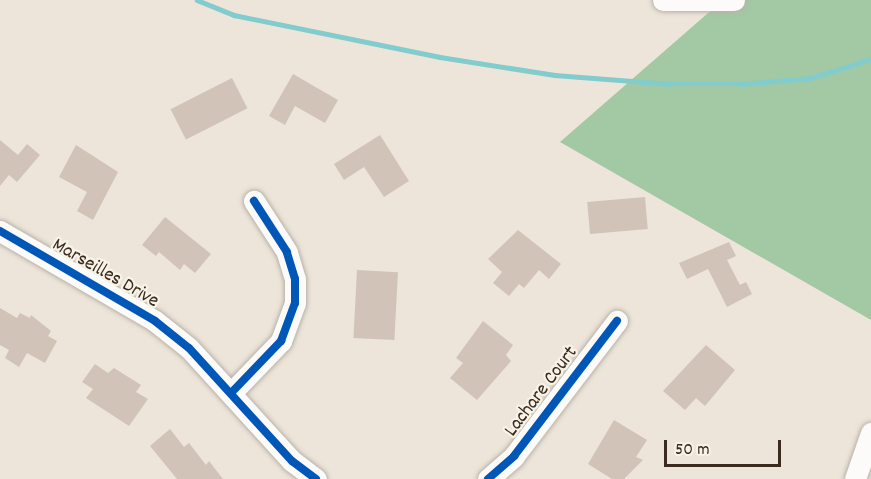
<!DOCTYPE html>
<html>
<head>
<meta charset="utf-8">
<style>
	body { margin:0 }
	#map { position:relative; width:871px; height:479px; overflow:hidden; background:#ede5d9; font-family:Dekko,sans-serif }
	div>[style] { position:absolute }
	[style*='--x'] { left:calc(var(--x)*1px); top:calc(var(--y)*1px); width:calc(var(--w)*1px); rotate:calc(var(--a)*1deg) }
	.forest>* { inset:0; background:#a3c8a4 }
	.stream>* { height:4.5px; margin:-2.25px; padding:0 2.25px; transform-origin:2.25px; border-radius:2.25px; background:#82cccd }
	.building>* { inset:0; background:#d1c3b8; transform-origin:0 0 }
	.roads { filter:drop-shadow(0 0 2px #b9b2a9) drop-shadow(0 0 2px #b9b2a9) }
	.minor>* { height:21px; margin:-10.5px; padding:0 10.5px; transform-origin:10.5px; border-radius:10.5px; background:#fcfbf9 }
	.cycleway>* { height:8px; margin:-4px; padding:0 4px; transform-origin:4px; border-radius:4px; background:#0057b8 }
	span { translate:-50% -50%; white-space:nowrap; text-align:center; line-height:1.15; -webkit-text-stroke:4.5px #f7f3e8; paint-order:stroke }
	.street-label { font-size:20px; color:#3b2a1e }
	.scale { position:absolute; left:664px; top:440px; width:117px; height:27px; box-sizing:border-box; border:3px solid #3b2a1e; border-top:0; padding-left:8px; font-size:18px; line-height:21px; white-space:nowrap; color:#3b2a1e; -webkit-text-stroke:4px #f7f3e8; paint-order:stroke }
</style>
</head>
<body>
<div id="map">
	<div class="forest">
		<i style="clip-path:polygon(723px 0,871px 0,871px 320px,560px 142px)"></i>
	</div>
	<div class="stream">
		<i style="--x:197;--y:0;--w:40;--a:22"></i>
		<i style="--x:234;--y:15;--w:210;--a:11.5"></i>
		<i style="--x:440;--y:57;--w:116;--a:8.9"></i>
		<i style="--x:555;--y:75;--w:116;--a:4.4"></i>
		<i style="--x:671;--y:84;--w:70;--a:0"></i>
		<i style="--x:741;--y:84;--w:70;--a:-4.9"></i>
		<i style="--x:811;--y:78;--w:63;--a:-17.6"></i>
	</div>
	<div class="building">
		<i style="clip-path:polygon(293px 74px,338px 100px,325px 123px,295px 106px,285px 125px,269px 116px)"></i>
		<i style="left:232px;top:78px;width:34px;height:69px;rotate:63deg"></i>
		<i style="clip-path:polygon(380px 135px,409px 181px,384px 197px,364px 167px,344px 180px,334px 164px)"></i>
		<i style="clip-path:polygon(0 140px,18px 155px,27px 144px,40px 155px,17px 182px,9px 175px,0 186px)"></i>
		<i style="clip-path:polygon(76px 145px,118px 172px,93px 220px,77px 211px,87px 192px,59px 177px)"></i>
		<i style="left:645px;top:197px;width:32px;height:58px;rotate:85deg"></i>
		<i style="clip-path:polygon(165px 217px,211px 254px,195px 273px,184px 264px,180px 270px,159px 252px,156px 256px,142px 245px)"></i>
		<i style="clip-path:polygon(518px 230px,561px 264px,549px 279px,539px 270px,524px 288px,519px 284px,509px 296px,493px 283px,502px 272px,488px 259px)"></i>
		<i style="clip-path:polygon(729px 242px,736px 256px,727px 260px,740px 285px,746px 282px,752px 294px,727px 307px,708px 269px,687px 279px,679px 263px)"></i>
		<i style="left:357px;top:270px;width:41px;height:68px;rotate:3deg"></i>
		<i style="clip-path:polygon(0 308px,17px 318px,20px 313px,30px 318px,31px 315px,51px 331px,48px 336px,57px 341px,45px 363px,27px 353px,19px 367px,5px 358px,9px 350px,0 345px)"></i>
		<i style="clip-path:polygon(483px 321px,513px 345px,506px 355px,511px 361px,477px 400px,450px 378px,463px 363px,456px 358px)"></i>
		<i style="clip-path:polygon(706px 345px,735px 370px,705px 406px,696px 398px,685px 410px,663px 391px)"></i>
		<i style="clip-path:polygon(95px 364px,108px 373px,114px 368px,141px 385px,136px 392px,148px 399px,129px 426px,86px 398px,93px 389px,82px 382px)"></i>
		<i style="clip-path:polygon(614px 420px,647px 440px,636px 457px,643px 460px,624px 479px,612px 479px,588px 464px)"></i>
		<i style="clip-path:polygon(170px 429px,184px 447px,189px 443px,206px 465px,209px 461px,223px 479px,177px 479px,150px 446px)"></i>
	</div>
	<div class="roads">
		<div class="minor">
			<i style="--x:663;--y:0;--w:71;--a:0"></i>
			<i style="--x:0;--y:231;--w:179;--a:30.1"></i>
			<i style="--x:155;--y:321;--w:43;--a:38.5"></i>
			<i style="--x:189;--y:348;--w:153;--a:47.7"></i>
			<i style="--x:292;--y:461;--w:30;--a:37"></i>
			<i style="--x:232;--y:392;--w:71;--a:-46.1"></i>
			<i style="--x:281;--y:341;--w:40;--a:-69.8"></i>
			<i style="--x:295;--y:303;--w:24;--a:-90"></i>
			<i style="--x:295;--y:279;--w:28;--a:-107"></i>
			<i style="--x:287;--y:252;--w:61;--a:-122.9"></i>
			<i style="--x:488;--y:479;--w:35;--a:-41"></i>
			<i style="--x:514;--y:456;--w:170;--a:-52.7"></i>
			<i style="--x:855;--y:479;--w:49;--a:-70.8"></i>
		</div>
	</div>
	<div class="cycleway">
		<i style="--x:0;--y:231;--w:179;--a:30.1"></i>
		<i style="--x:155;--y:321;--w:43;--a:38.5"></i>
		<i style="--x:189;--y:348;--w:153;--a:47.7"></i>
		<i style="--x:292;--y:461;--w:30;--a:37"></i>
		<i style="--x:232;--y:392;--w:71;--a:-46.1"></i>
		<i style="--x:281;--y:341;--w:40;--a:-69.8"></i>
		<i style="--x:295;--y:303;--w:24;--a:-90"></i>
		<i style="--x:295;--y:279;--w:28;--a:-107"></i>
		<i style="--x:287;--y:252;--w:61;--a:-122.9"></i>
		<i style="--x:488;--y:479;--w:35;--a:-41"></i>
		<i style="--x:514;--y:456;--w:170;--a:-52.7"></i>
	</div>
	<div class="street-label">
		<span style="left:105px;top:274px;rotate:30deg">Marseilles Drive</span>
		<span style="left:542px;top:392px;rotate:-53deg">Lachare Court</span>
	</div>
	<div class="scale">50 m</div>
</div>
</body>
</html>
